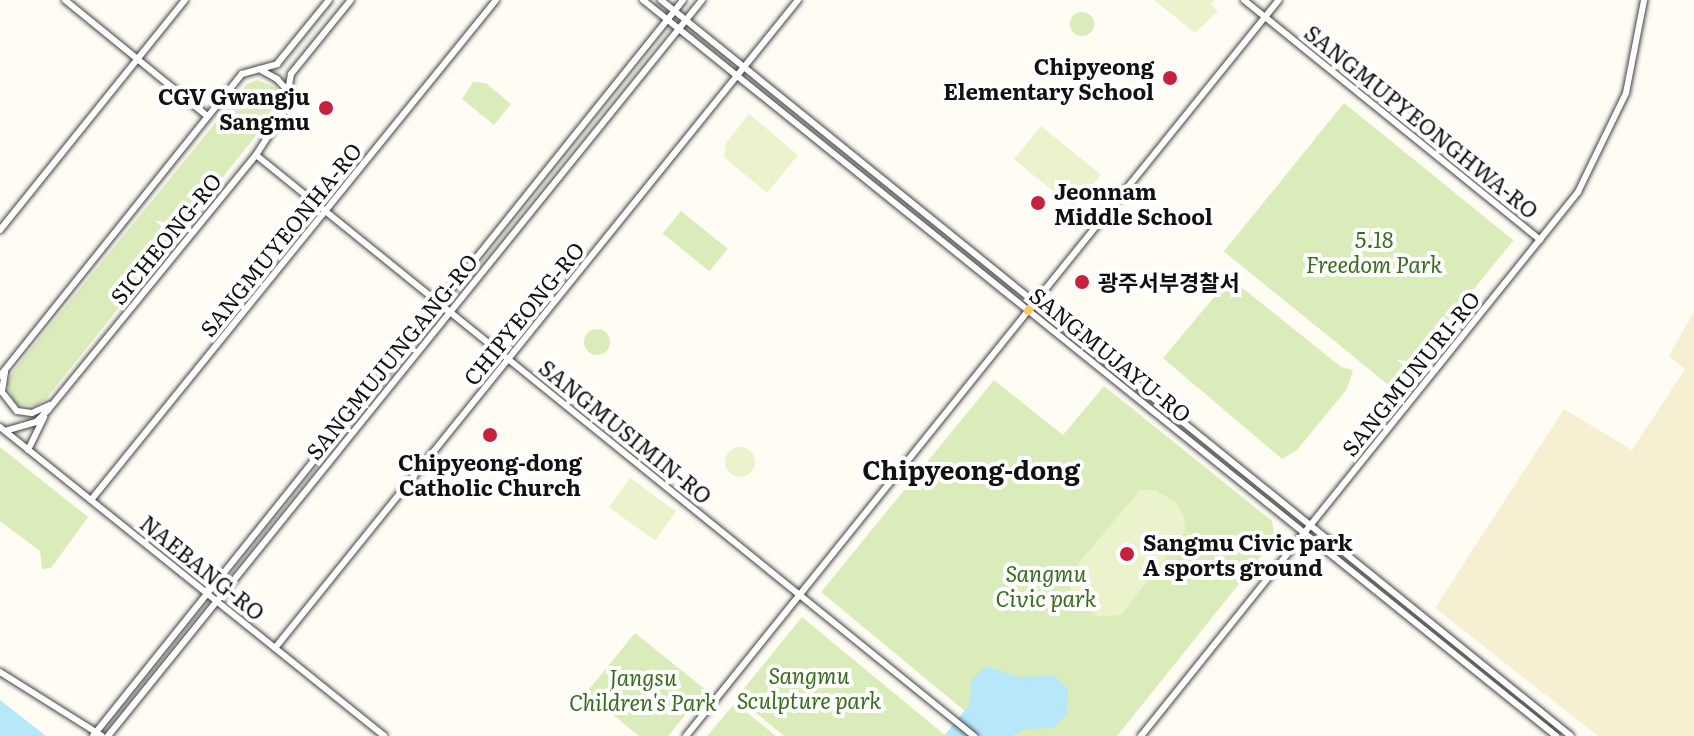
<!DOCTYPE html>
<html>
<head>
<meta charset="utf-8">
<style>
	body { margin:0 }
	#map { position:relative; width:1694px; height:736px; overflow:hidden; background:#fffcf4; font-family:Literata,"Noto Sans KR",serif }
	div>[style] { position:absolute }
	[style*='--x'] { left:calc(var(--x)*1px); top:calc(var(--y)*1px); width:calc(var(--w)*1px); rotate:calc(var(--a)*1deg) }
	.farmland>* { inset:0; background:#f7efd2 }
	.green>* { inset:0; background:#dbecbb; transform-origin:0 0 }
	.round { border-radius:50% }
	.forest>* { inset:0; background:#c1de99; transform-origin:0 0 }
	.pitch>* { inset:0; background:#ebf3cd; transform-origin:0 0 }
	.water>* { inset:0; background:#b6e8f9 }
	.roads { filter:drop-shadow(0 0 2px #444) drop-shadow(0 0 2px #444) }
	.minor>* { height:6px; margin:-3px; padding:0 3px; transform-origin:3px; border-radius:3px; background:#fff }
	.major>* { height:8px; margin:-4px; padding:0 4px; transform-origin:4px; border-radius:4px; background:#fec666 }
	.dots>* { width:22px; height:22px; translate:-50% -50%; box-sizing:border-box; border:4px solid #fff; border-radius:50% }
	span { translate:-50% -50%; white-space:nowrap; text-align:center; line-height:1.15; -webkit-text-stroke:8px #fff; paint-order:stroke }
	.poi-label { font-size:22px; color:#111; font-weight:700 }
	.right { translate:-100% -50%; text-align:right }
	.left { translate:0 -50%; text-align:left }
	.street-label { font-size:22px; color:#111 }
	.park-label { font-size:22px; color:#376d1c; font-style:italic }
	.quarter-label { font-size:26px; color:#111; font-weight:700 }
</style>
</head>
<body>
<div id="map">
	<div class="farmland">
		<i style="clip-path:polygon(1694px 311px,1694px 736px,1598px 736px,1435px 608px,1564px 409px,1632px 450px,1685px 369px,1669px 356px)"></i>
	</div>
	<div class="green">
		<i class="round" style="left:1070px;top:12px;width:24px;height:24px"></i>
		<i style="clip-path:polygon(257px 80px,277px 88px,278px 108px,46px 399px,35px 406px,14px 404px,7px 384px,14px 370px,247px 84px)"></i>
		<i style="clip-path:polygon(473px 82px,486px 83px,511px 104px,494px 125px,462px 99px)"></i>
		<i style="left:1344px;top:103px;width:218px;height:191px;rotate:39deg"></i>
		<i style="left:681px;top:211px;width:60px;height:29px;rotate:39deg"></i>
		<i style="clip-path:polygon(1230px 278px,1341px 367px,1353px 370px,1347px 389px,1297px 450px,1282px 459px,1163px 358px)"></i>
		<i class="round" style="left:584px;top:329px;width:26px;height:26px"></i>
		<i style="clip-path:polygon(994px 380px,1063px 435px,1104px 386px,1272px 521px,1275px 539px,1117px 736px,995px 736px,821px 592px)"></i>
		<i style="clip-path:polygon(0 447px,88px 517px,51px 568px,42px 569px,40px 551px,0 521px)"></i>
		<i style="clip-path:polygon(802px 617px,946px 736px,784px 736px,737px 697px)"></i>
		<i style="clip-path:polygon(635px 633px,706px 690px,668px 736px,639px 736px,586px 693px)"></i>
		<i style="clip-path:polygon(735px 703px,776px 736px,707px 736px)"></i>
	</div>
	<div class="forest">
		<i style="left:1410px;top:101px;width:79px;height:11px;rotate:39deg"></i>
	</div>
	<div class="pitch">
		<i style="clip-path:polygon(1154px 0,1215px 0,1211px 5px,1218px 11px,1195px 33px)"></i>
		<i style="clip-path:polygon(749px 114px,798px 155px,767px 193px,724px 157px,726px 143px)"></i>
		<i style="left:1041px;top:126px;width:77px;height:43px;rotate:39deg"></i>
		<i class="round" style="left:725px;top:447px;width:30px;height:30px"></i>
		<i style="left:630px;top:478px;width:57px;height:36px;rotate:36deg"></i>
		<i style="clip-path:polygon(1140px 490px,1155px 490px,1175px 502px,1184px 516px,1185px 532px,1121px 615px,1097px 616px,1073px 598px,1068px 576px)"></i>
	</div>
	<div class="water">
		<i style="clip-path:polygon(986px 666px,1019px 677px,1053px 675px,1068px 689px,1067px 714px,1053px 728px,1026px 729px,1012px 736px,944px 736px,970px 704px,972px 679px)"></i>
		<i style="clip-path:polygon(0 700px,46px 736px,0 736px)"></i>
	</div>
	<div class="roads">
		<div class="minor">
			<i style="--x:65;--y:0;--w:183;--a:39.2"></i>
			<i style="--x:643;--y:0;--w:1173;--a:38.87"></i>
			<i style="--x:661;--y:0;--w:1170;--a:38.97"></i>
			<i style="--x:1244;--y:0;--w:381;--a:39"></i>
			<i style="--x:260;--y:69;--w:18;--a:-16"></i>
			<i style="--x:277;--y:64;--w:82;--a:-50.9"></i>
			<i style="--x:288;--y:91;--w:17;--a:-80"></i>
			<i style="--x:291;--y:74;--w:95;--a:-51"></i>
			<i style="--x:256;--y:155;--w:924;--a:38.98"></i>
			<i style="--x:0;--y:230;--w:295;--a:-51.2"></i>
			<i style="--x:1035;--y:302;--w:388;--a:-51.1"></i>
			<i style="--x:5;--y:372;--w:20;--a:99"></i>
			<i style="--x:2;--y:392;--w:24;--a:52"></i>
			<i style="--x:17;--y:411;--w:15;--a:8"></i>
			<i style="--x:32;--y:413;--w:20;--a:-24"></i>
			<i style="--x:0;--y:376;--w:387;--a:-51.3"></i>
			<i style="--x:242;--y:74;--w:18;--a:-16"></i>
			<i style="--x:259;--y:69;--w:21;--a:29"></i>
			<i style="--x:277;--y:79;--w:16;--a:47"></i>
			<i style="--x:288;--y:91;--w:13;--a:86"></i>
			<i style="--x:289;--y:104;--w:61;--a:122.9"></i>
			<i style="--x:256;--y:155;--w:329;--a:129.2"></i>
			<i style="--x:48;--y:410;--w:17;--a:135"></i>
			<i style="--x:36;--y:422;--w:32;--a:164"></i>
			<i style="--x:0;--y:427;--w:493;--a:38.8"></i>
			<i style="--x:28;--y:450;--w:37;--a:-64"></i>
			<i style="--x:91;--y:500;--w:643;--a:-50.99"></i>
			<i style="--x:275;--y:648;--w:833;--a:-51.09"></i>
			<i style="--x:0;--y:672;--w:120;--a:32.1"></i>
			<i style="--x:93;--y:736;--w:943;--a:-51.28"></i>
			<i style="--x:108;--y:736;--w:946;--a:-51.09"></i>
			<i style="--x:686;--y:736;--w:546;--a:-51.18"></i>
			<i style="--x:1141;--y:736;--w:698;--a:-51.22"></i>
			<i style="--x:1578;--y:192;--w:110;--a:-64.1"></i>
			<i style="--x:1626;--y:93;--w:95;--a:-79"></i>
		</div>
		<div class="major">
			<i style="--x:1028;--y:311;--w:11;--a:-52"></i>
		</div>
	</div>
	<div class="dots">
		<i style="left:1170px;top:78px;background:#c9213d"></i>
		<i style="left:326px;top:108px;background:#c9213d"></i>
		<i style="left:1038px;top:203px;background:#c9213d"></i>
		<i style="left:1082px;top:282px;background:#c9213d"></i>
		<i style="left:490px;top:435px;background:#c9213d"></i>
		<i style="left:1127px;top:554px;background:#c9213d"></i>
	</div>
	<div class="poi-label">
		<span class="right" style="left:1154px;top:78px">Chipyeong<br>Elementary School</span>
		<span class="right" style="left:310px;top:108px">CGV Gwangju<br>Sangmu</span>
		<span class="left" style="left:1054px;top:203px">Jeonnam<br>Middle School</span>
		<span class="left" style="left:1098px;top:282px">광주서부경찰서</span>
		<span style="left:490px;top:474px">Chipyeong-dong<br>Catholic Church</span>
		<span class="left" style="left:1143px;top:554px">Sangmu Civic park<br>A sports ground</span>
	</div>
	<div class="street-label">
		<span style="left:1422px;top:121px;rotate:39deg">SANGMUPYEONGHWA-RO</span>
		<span style="left:165px;top:238px;rotate:-51deg">SICHEONG-RO</span>
		<span style="left:280px;top:239px;rotate:-51deg">SANGMUYEONHA-RO</span>
		<span style="left:523px;top:313px;rotate:-51deg">CHIPYEONG-RO</span>
		<span style="left:1111px;top:354px;rotate:39deg">SANGMUJAYU-RO</span>
		<span style="left:391px;top:356px;rotate:-51deg">SANGMUJUNGANG-RO</span>
		<span style="left:1410px;top:373px;rotate:-51deg">SANGMUNURI-RO</span>
		<span style="left:626px;top:431px;rotate:39deg">SANGMUSIMIN-RO</span>
		<span style="left:203px;top:567px;rotate:39deg">NAEBANG-RO</span>
	</div>
	<div class="park-label">
		<span style="left:1374px;top:251px">5.18<br>Freedom Park</span>
		<span style="left:1046px;top:585px">Sangmu<br>Civic park</span>
		<span style="left:809px;top:687px">Sangmu<br>Sculpture park</span>
		<span style="left:643px;top:689px">Jangsu<br>Children's Park</span>
	</div>
	<div class="quarter-label">
		<span style="left:971px;top:469px">Chipyeong-dong</span>
	</div>
</div>
</body>
</html>
